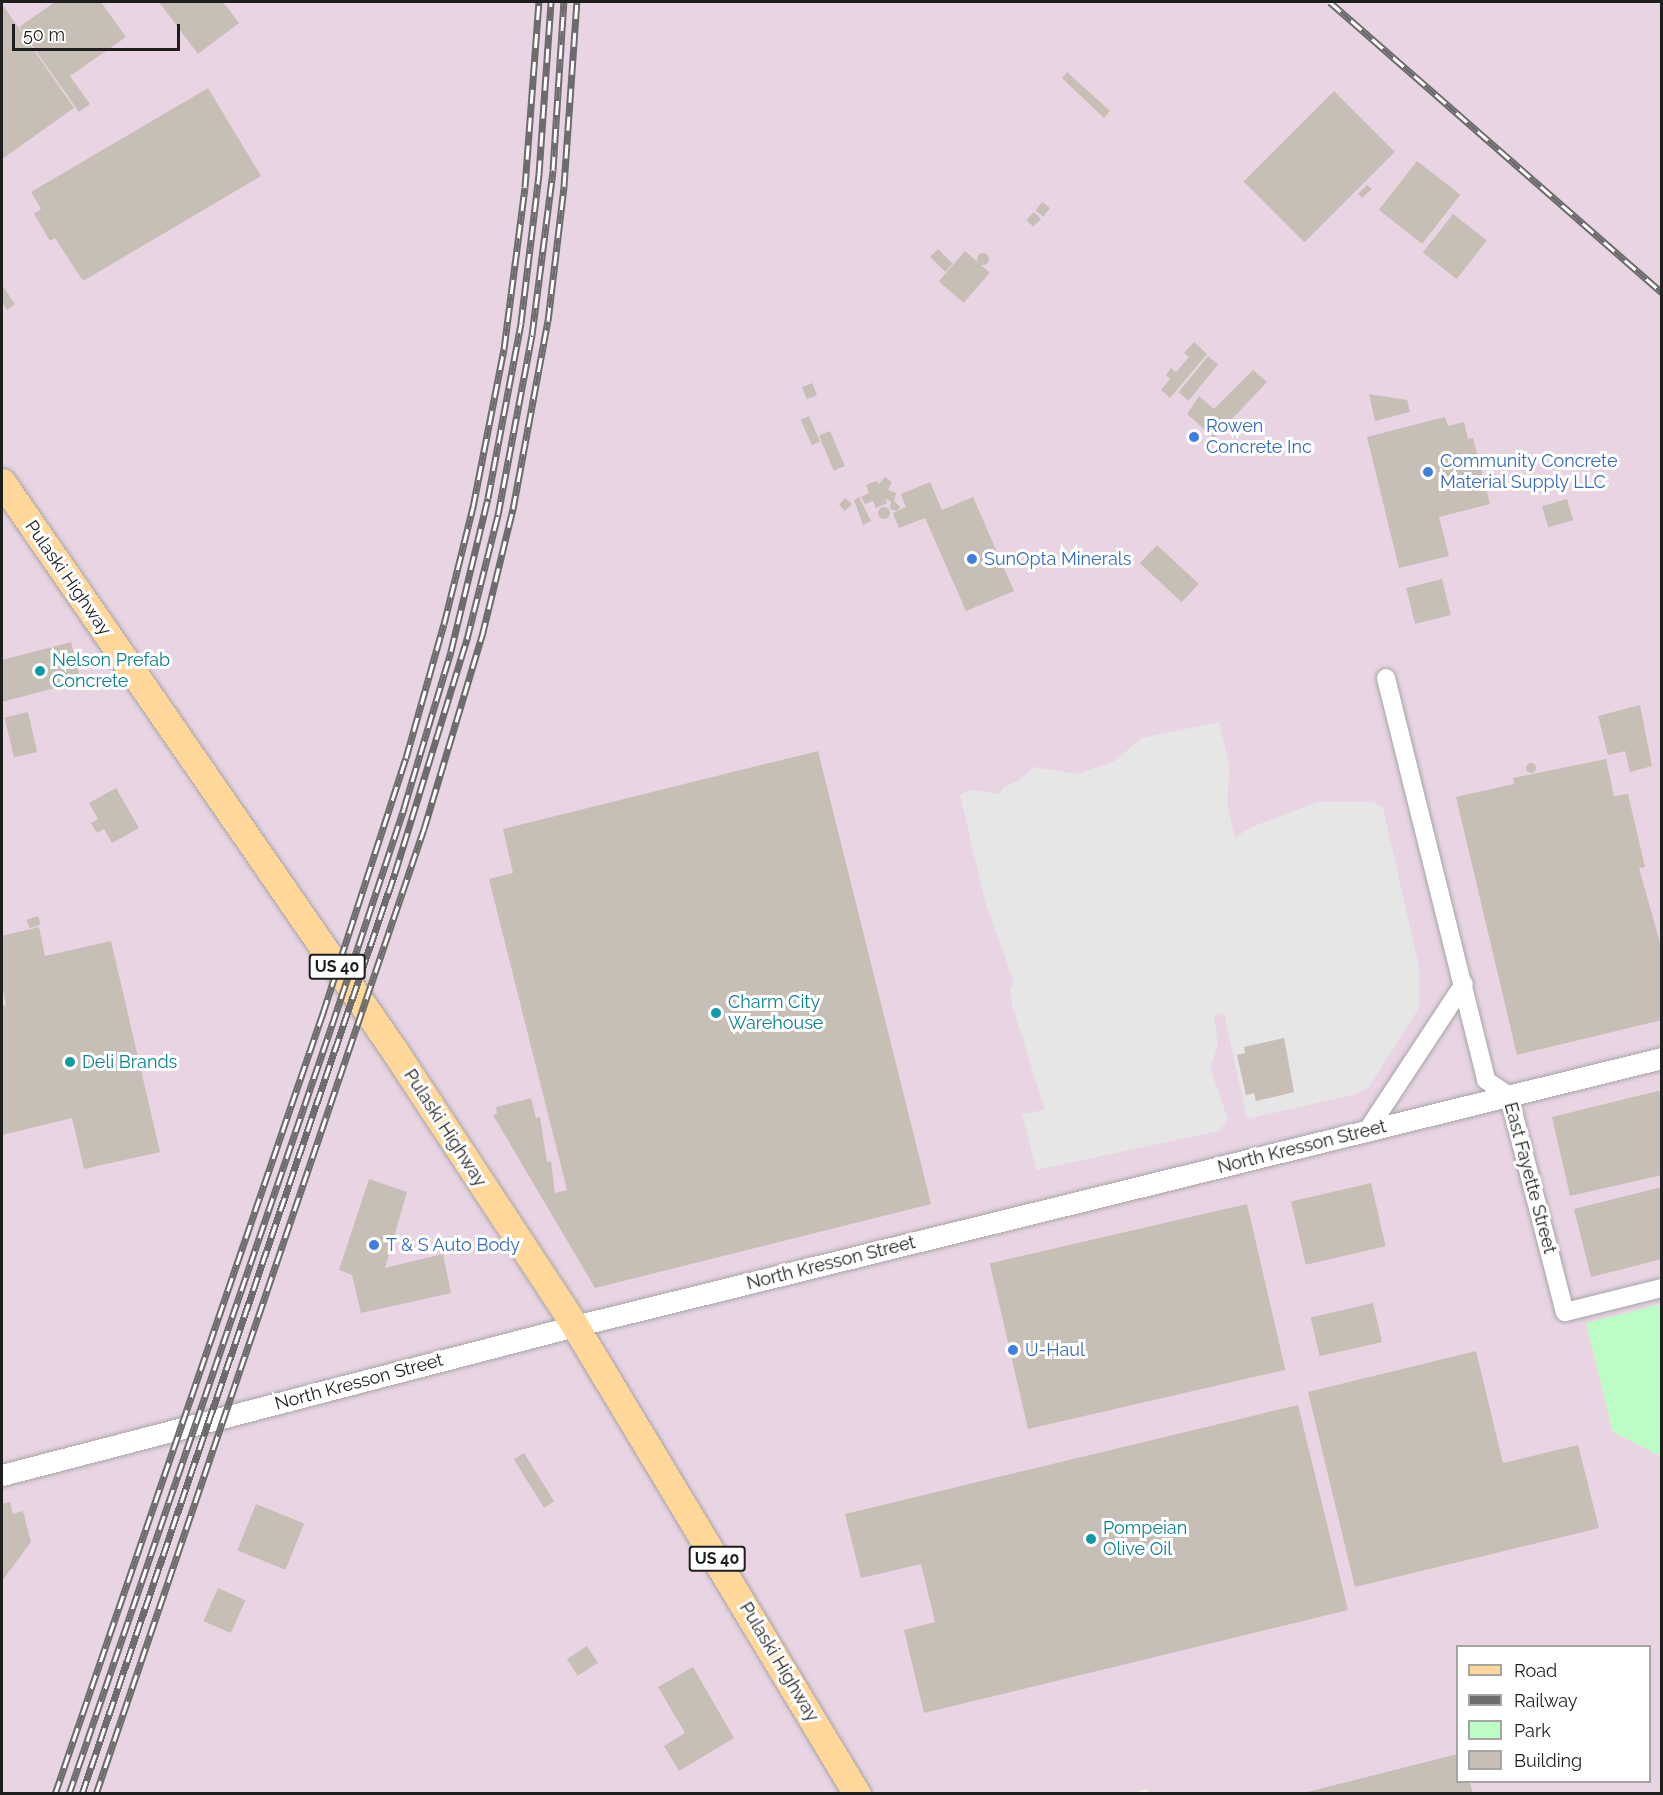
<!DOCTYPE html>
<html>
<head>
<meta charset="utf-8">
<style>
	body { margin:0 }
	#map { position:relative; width:1663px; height:1795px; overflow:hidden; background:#efece3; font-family:Raleway,sans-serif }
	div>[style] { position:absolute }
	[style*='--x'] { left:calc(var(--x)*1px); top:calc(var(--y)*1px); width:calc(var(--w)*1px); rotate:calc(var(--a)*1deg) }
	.industrial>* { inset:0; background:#e9d4e4 }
	.park>* { inset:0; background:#bdfcc5 }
	.parking>* { inset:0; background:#e6e6e6 }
	.building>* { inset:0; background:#c7beb6; transform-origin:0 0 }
	.round { border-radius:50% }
	.roads { filter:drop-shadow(0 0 2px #a5a5a5) drop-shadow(0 0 2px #a5a5a5) }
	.minor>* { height:18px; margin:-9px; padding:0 9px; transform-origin:9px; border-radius:9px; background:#fff }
	.tertiary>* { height:21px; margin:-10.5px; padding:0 10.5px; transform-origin:10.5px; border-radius:10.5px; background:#fff }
	.primary>* { height:27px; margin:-13.5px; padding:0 13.5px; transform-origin:13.5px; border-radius:13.5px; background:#ffd798 }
	.rail>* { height:7px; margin-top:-3.5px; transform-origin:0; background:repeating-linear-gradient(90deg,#fff 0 14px,#6c6c6c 0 28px); box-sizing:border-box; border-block:2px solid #6c6c6c }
	.dots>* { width:16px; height:16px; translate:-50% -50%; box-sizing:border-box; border:3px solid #fff; border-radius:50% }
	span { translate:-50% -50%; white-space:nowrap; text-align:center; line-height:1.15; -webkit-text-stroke:6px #fff; paint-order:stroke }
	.shield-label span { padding:2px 4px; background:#fff; border:2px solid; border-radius:4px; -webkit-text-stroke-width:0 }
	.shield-label { font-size:16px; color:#1e1e1e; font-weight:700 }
	.shop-label { font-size:18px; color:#366cbe }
	.left { translate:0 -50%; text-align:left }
	.street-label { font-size:18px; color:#1e1e1e }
	.culture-label { font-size:18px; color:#0d838f }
	.frame { position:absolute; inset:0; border:3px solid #1e1e1e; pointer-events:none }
	.legend { position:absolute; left:1456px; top:1645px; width:195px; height:138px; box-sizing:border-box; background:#fff; border:2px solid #a5a5a5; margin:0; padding:8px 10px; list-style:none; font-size:18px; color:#1e1e1e }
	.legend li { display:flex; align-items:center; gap:12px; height:30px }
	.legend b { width:30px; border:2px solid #a5a5a5 }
	.scale { position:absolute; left:12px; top:24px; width:168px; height:27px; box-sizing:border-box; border:3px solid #1e1e1e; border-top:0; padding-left:8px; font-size:18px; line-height:21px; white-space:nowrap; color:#1e1e1e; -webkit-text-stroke:4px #fff; paint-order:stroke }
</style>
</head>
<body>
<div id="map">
	<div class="industrial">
		<i style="clip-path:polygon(evenodd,2px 2px,1661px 2px,1661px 1304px,1586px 1324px,1613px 1432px,1661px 1456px,1661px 1793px,1149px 1794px,1147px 1789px,1129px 1794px,2px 1794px,2px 2px,1458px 1646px,1650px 1646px,1650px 1782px,1458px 1782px,1458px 1646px)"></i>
	</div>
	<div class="park">
		<i style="clip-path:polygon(1661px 1304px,1662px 1304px,1661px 1456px,1613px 1432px,1586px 1323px)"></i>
	</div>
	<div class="parking">
		<i style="clip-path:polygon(evenodd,1219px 722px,1230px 767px,1227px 802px,1235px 838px,1249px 828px,1317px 802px,1373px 802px,1383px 808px,1419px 967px,1419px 1008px,1369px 1087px,1356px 1094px,1247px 1119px,1224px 1013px,1214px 1015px,1218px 1046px,1210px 1067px,1228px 1120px,1219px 1131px,1036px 1170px,1022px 1114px,1045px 1110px,1012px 1005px,1010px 989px,1014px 982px,986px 905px,960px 795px,970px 790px,1000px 794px,1004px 787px,1020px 780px,1033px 767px,1077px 774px,1113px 762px,1142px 738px,1219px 722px,1284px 1038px,1294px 1092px,1256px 1101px,1254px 1093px,1246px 1095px,1237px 1055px,1245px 1053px,1244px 1047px,1284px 1038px)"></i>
	</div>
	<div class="building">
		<i style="clip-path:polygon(55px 2px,101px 2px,126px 37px,70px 76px,90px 104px,79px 112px,19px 27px)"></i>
		<i style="clip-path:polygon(159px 2px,223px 2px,239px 23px,198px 54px)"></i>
		<i style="clip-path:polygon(2px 4px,74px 108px,2px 159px)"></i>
		<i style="clip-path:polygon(1067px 72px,1110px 111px,1104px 118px,1062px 78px)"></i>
		<i style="clip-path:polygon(208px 88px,261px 176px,83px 281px,55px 238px,50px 241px,34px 214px,41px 209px,31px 192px)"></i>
		<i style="left:1334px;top:91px;width:86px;height:128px;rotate:45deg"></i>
		<i style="left:1417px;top:161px;width:55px;height:62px;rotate:38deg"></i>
		<i style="clip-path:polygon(1367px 185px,1372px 189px,1362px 198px,1358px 194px)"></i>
		<i style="left:1042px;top:202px;width:10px;height:11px;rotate:37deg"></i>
		<i style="left:1034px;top:212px;width:10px;height:11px;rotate:45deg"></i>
		<i style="left:1453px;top:214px;width:43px;height:49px;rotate:38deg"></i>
		<i style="left:938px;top:249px;width:21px;height:11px;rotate:45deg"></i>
		<i style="left:965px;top:251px;width:33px;height:40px;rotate:41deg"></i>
		<i class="round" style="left:977px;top:253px;width:12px;height:12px"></i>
		<i style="clip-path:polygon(2px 285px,15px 304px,7px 310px,2px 302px)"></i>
		<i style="clip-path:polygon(1194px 342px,1207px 354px,1170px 398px,1161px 390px,1170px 379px,1166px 375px,1171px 368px,1176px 372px,1189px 357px,1184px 353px)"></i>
		<i style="left:1208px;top:356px;width:13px;height:47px;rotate:39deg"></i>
		<i style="clip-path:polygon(1253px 370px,1267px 382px,1214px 438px,1187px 414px,1199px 396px,1214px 409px)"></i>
		<i style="left:812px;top:383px;width:13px;height:11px;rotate:67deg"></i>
		<i style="clip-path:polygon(1369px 394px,1407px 400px,1410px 412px,1375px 421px)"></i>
		<i style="left:809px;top:416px;width:28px;height:9px;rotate:67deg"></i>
		<i style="clip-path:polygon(1445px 417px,1448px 426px,1464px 422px,1468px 439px,1473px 438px,1490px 504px,1439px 517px,1449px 556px,1399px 568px,1367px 437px)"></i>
		<i style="left:830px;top:431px;width:38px;height:12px;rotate:67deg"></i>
		<i style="clip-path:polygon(885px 477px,892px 482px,888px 490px,896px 493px,894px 501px,900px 507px,897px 511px,890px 509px,891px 502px,885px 498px,887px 503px,876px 508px,873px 501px,865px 504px,861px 497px,869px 493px,866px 485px,877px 481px,879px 484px)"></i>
		<i style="clip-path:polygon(930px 482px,942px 510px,973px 497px,1014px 591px,966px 611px,925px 518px,899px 528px,893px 513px,906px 507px,901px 494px)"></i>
		<i style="clip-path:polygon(859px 497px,871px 521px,863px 525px,854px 500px)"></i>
		<i style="clip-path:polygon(845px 498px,852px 504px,845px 511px,839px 505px)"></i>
		<i style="left:1567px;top:499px;width:22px;height:26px;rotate:74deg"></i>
		<i class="round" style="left:878px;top:507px;width:12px;height:12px"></i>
		<i style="left:1157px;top:545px;width:57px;height:25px;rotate:43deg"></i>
		<i style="left:1442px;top:579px;width:37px;height:37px;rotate:76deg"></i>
		<i style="clip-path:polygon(71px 642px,81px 681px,2px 702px,2px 660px)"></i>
		<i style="clip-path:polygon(1640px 705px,1652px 766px,1630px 772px,1625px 751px,1608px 755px,1598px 716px)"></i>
		<i style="left:28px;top:712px;width:41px;height:24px;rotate:77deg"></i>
		<i style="clip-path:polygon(818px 751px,931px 1204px,595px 1288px,493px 1115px,497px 1114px,496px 1107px,531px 1098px,536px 1118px,540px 1117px,547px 1162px,551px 1161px,555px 1193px,567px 1190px,489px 879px,513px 873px,503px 829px)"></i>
		<i style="clip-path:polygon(1606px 759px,1614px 796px,1628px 794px,1645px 867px,1639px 868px,1662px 950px,1662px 1020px,1517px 1055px,1456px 797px,1514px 784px,1513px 778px)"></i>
		<i class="round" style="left:1526px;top:763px;width:10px;height:10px"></i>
		<i style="clip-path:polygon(116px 788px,139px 828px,112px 843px,104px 829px,97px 833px,91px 823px,98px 819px,89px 803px)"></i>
		<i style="left:38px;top:916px;width:9px;height:12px;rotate:72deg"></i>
		<i style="clip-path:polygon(39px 927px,45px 956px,111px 941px,160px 1152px,84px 1169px,72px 1118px,2px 1135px,2px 1006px,6px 1005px,2px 985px,2px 936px)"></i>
		<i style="clip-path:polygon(1284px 1038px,1294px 1092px,1256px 1101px,1254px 1093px,1246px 1095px,1237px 1055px,1245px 1053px,1244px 1047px)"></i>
		<i style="clip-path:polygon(1662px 1090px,1662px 1175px,1570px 1196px,1552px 1117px)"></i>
		<i style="clip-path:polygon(369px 1179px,407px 1192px,385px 1268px,443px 1254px,451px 1293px,361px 1313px,352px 1275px,339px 1270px)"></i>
		<i style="left:1371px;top:1183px;width:65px;height:82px;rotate:77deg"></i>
		<i style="clip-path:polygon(1662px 1187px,1662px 1259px,1591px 1277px,1574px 1209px)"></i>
		<i style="left:1247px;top:1204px;width:170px;height:264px;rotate:77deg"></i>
		<i style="left:1373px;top:1303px;width:40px;height:64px;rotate:77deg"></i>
		<i style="clip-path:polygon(1476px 1351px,1503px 1463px,1578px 1445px,1599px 1528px,1355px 1587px,1308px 1392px)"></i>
		<i style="clip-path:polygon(1298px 1405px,1348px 1610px,924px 1713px,904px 1630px,935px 1622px,921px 1564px,861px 1578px,845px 1514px)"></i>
		<i style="left:524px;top:1453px;width:57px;height:12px;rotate:58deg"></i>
		<i style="clip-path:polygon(10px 1502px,13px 1514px,23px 1511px,31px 1542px,2px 1581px,2px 1504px)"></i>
		<i style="left:256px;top:1504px;width:52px;height:50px;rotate:22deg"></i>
		<i style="left:218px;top:1588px;width:30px;height:36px;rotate:24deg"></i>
		<i style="left:587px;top:1646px;width:20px;height:24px;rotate:57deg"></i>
		<i style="clip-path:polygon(693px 1667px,734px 1738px,679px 1771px,664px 1746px,685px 1733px,658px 1687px)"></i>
		<i style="clip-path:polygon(1458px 1754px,1458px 1782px,1470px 1782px,1473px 1794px,1299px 1794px)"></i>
	</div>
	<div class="roads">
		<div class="minor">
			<i style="--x:1386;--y:678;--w:414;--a:76"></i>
			<i style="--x:1486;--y:1080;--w:28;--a:35"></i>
			<i style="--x:1509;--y:1096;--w:223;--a:75.5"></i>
			<i style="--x:1565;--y:1312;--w:100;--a:-13.9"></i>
			<i style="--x:1367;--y:1131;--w:176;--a:-56.6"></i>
		</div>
		<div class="tertiary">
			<i style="--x:2;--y:1475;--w:592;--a:-14.58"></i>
			<i style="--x:575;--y:1326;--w:1120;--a:-13.85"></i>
		</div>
		<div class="primary">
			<i style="--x:2;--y:482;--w:690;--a:55.39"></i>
			<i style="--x:394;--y:1050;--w:330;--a:56.7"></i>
			<i style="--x:575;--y:1326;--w:546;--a:58.93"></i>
		</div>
	</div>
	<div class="rail">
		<i style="--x:1330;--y:2;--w:441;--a:41.2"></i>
		<i style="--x:55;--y:1794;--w:826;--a:-71.06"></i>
		<i style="--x:323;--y:1013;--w:268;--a:-72"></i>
		<i style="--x:406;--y:758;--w:139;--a:-74.2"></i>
		<i style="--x:444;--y:624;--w:121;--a:-76.1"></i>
		<i style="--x:473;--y:507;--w:161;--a:-78.9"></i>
		<i style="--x:504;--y:349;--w:163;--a:-82.6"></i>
		<i style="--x:525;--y:187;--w:186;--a:-85.7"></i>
		<i style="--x:69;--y:1794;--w:813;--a:-71.12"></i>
		<i style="--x:332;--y:1025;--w:229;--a:-71.6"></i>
		<i style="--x:404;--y:808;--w:164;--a:-73.3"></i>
		<i style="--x:451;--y:651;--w:157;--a:-76.4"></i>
		<i style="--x:488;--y:498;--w:178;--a:-79.3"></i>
		<i style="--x:521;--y:323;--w:150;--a:-83.1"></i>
		<i style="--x:539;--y:174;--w:172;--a:-86"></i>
		<i style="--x:82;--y:1794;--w:973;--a:-71.23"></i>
		<i style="--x:395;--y:873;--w:245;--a:-72.9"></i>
		<i style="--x:467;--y:639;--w:128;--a:-76"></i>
		<i style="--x:498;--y:515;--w:183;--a:-79.3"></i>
		<i style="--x:532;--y:335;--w:166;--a:-82.7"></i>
		<i style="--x:553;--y:170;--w:168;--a:-86.3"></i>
		<i style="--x:96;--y:1794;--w:1019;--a:-71.23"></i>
		<i style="--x:424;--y:829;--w:202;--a:-73.3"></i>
		<i style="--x:482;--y:636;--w:131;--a:-76.3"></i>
		<i style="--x:513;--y:509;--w:191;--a:-79.5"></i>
		<i style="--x:548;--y:321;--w:136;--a:-83.2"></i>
		<i style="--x:564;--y:186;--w:184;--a:-86"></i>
	</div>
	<div class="dots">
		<i style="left:1194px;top:437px;background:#3f7fe0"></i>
		<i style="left:1428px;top:472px;background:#3f7fe0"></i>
		<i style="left:972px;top:559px;background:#3f7fe0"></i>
		<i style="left:40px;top:671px;background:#0f9aa8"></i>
		<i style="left:716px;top:1013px;background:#0f9aa8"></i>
		<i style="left:70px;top:1062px;background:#0f9aa8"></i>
		<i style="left:374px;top:1245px;background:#3f7fe0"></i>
		<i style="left:1013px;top:1350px;background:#3f7fe0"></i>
		<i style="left:1091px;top:1539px;background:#0f9aa8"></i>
	</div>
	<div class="shield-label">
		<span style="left:337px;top:967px">US 40</span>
		<span style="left:717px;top:1559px">US 40</span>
	</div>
	<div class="shop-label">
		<span class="left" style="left:1206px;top:437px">Rowen<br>Concrete Inc</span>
		<span class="left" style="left:1440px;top:472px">Community Concrete<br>Material Supply LLC</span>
		<span class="left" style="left:984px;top:559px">SunOpta Minerals</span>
		<span class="left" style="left:386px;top:1245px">T &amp; S Auto Body</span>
		<span class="left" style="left:1025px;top:1350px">U-Haul</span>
	</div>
	<div class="street-label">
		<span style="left:68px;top:578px;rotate:55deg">Pulaski Highway</span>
		<span style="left:445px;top:1128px;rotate:57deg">Pulaski Highway</span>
		<span style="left:1302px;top:1147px;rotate:-14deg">North Kresson Street</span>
		<span style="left:1530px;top:1178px;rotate:75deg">East Fayette Street</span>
		<span style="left:831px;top:1263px;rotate:-14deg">North Kresson Street</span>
		<span style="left:359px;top:1382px;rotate:-15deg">North Kresson Street</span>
		<span style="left:779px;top:1662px;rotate:59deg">Pulaski Highway</span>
	</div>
	<div class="culture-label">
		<span class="left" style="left:52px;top:671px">Nelson Prefab<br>Concrete</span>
		<span class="left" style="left:728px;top:1013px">Charm City<br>Warehouse</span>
		<span class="left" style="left:82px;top:1062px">Deli Brands</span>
		<span class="left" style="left:1103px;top:1539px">Pompeian<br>Olive Oil</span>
	</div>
	<div class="frame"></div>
	<ul class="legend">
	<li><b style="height:8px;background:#ffd798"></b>Road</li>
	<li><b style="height:8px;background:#6c6c6c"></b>Railway</li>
	<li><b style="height:16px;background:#bdfcc5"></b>Park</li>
	<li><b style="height:16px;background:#c7beb6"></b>Building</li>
	</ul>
	<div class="scale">50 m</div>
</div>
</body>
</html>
